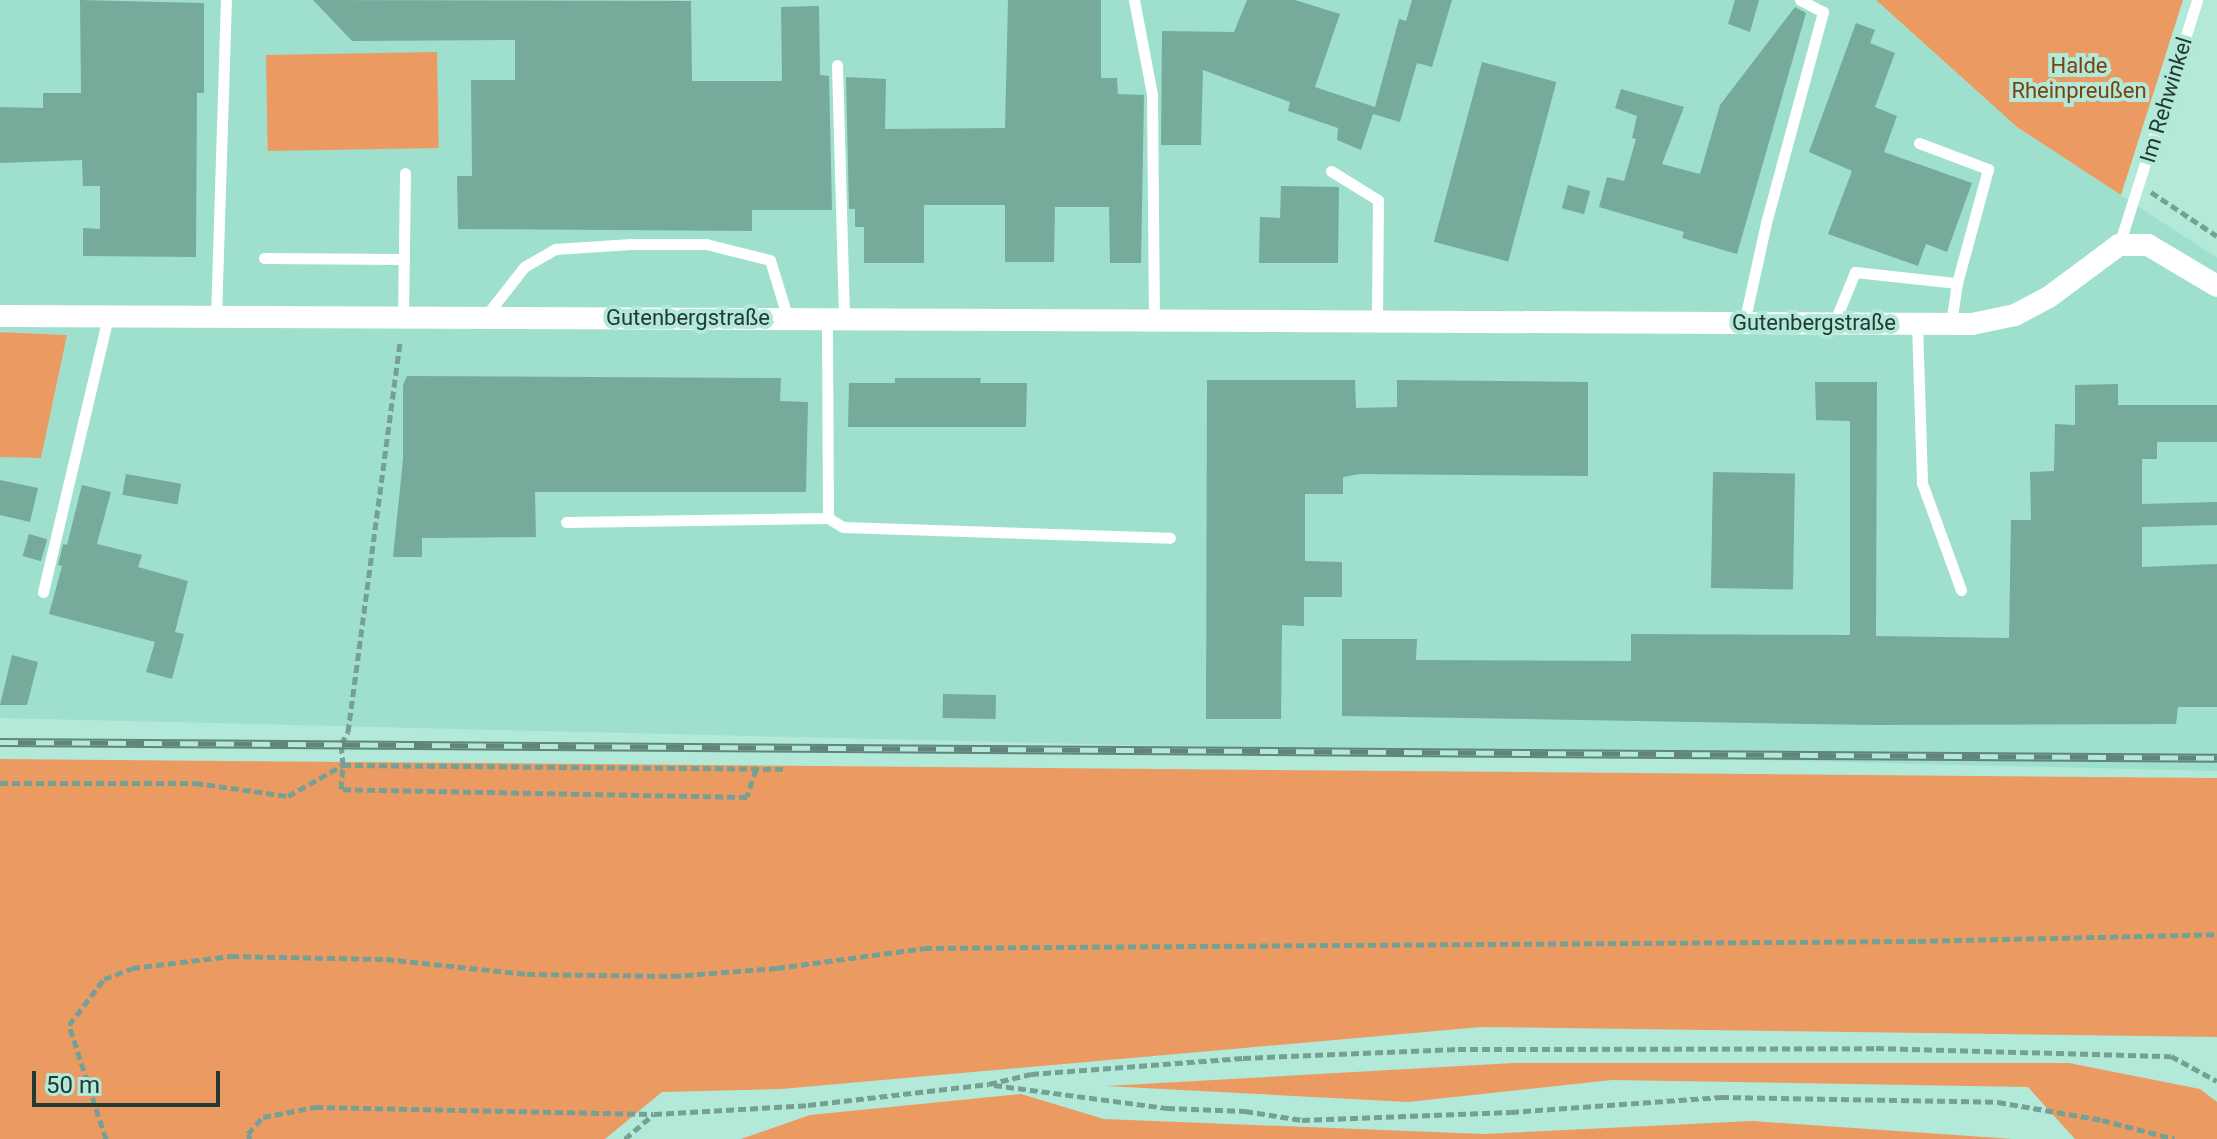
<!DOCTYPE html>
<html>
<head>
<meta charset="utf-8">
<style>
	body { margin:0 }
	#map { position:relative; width:2217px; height:1139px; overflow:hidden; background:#b2e9d9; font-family:Roboto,sans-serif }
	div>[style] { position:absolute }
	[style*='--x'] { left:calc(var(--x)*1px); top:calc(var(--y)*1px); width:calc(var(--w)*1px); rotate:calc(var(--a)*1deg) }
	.built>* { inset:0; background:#9fdfcd }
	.green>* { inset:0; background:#eb9b62; transform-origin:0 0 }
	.building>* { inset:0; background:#76ab9c; transform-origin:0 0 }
	.path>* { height:5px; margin-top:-2.5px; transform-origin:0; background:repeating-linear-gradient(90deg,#77a094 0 8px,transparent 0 12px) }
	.service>* { height:11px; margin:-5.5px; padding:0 5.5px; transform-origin:5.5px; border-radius:5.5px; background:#fff }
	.minor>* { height:22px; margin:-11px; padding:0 11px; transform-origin:11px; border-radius:11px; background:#fff }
	.rail>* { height:9px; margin-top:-4.5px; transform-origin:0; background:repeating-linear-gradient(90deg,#b2e9d9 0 18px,#61857b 0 36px); box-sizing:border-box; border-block:2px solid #61857b }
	span { translate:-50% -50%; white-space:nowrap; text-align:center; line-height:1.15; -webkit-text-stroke:8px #b2e9d9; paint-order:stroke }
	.park-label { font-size:22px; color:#7b4110 }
	.street-label { font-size:22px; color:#233933 }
	.scale { position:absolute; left:32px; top:1071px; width:188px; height:36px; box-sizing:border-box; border:4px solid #233933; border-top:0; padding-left:10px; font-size:24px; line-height:28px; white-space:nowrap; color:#233933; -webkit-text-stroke:6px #b2e9d9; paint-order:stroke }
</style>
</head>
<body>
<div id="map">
	<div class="built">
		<i style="clip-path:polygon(0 0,1876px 0,2017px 127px,2217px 258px,2217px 771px,0 718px,0 457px,41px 457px,67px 335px,0 331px)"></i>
	</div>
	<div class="green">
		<i style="clip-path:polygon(1876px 0,2183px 0,2121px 195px,2017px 127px)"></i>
		<i style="left:437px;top:52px;width:96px;height:171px;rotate:89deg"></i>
		<i style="clip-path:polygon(0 332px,67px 335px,41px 458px,0 457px)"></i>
		<i style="clip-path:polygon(0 759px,2217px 778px,2217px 1037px,1481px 1027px,781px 1089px,662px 1092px,605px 1139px,0 1139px)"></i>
		<i style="clip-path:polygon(1514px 1063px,2069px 1063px,2200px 1089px,2217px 1102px,2217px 1139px,2075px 1139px,2028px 1087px,1612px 1080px,1408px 1102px,1106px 1086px)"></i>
		<i style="clip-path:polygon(1021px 1094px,1104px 1119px,1484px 1134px,1752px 1121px,2013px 1139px,741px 1139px,810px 1115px)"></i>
	</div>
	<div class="building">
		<i style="clip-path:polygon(80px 0,204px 3px,204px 93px,197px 93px,196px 257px,83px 256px,83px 228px,100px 229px,100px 186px,83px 186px,82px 160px,0 163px,0 107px,43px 108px,43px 93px,81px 93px)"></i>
		<i style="clip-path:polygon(313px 0,691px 1px,692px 81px,782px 81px,781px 7px,819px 6px,820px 75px,829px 76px,832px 210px,752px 210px,752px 231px,458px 229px,457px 176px,472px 176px,471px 80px,515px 80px,515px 40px,352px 41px)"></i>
		<i style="clip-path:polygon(1008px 0,1101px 0,1101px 78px,1117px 78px,1118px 94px,1144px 95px,1141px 263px,1110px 263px,1109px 207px,1055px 207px,1054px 262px,1005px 262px,1005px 205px,924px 205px,924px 263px,864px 263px,864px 227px,855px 227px,855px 209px,849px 209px,846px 77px,886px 79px,885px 129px,1005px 128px)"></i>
		<i style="clip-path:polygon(1247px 0,1295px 0,1340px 14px,1315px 87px,1375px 107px,1399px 19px,1406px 21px,1412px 0,1452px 0,1432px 67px,1417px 63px,1400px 122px,1373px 114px,1361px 150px,1337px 140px,1338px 128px,1288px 111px,1290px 102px,1203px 70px,1201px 145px,1161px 145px,1162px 31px,1234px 32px)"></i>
		<i style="clip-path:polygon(1735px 0,1759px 0,1750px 32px,1728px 24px)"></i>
		<i style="clip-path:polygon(1795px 7px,1806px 13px,1737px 254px,1682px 238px,1684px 232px,1599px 207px,1607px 177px,1624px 181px,1636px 139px,1632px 138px,1637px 116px,1615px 108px,1621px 89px,1684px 107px,1662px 164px,1700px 174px,1720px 105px)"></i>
		<i style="clip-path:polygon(1856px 23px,1875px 30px,1870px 43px,1895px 53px,1875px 107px,1897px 116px,1884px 152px,1972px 183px,1947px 252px,1926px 244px,1918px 266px,1828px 234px,1852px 171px,1809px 152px)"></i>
		<i style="left:1482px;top:62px;width:77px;height:186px;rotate:15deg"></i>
		<i style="left:1568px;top:185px;width:23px;height:24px;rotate:15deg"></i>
		<i style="clip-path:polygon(1281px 186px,1339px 187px,1338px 263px,1259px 263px,1260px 217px,1280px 218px)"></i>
		<i style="clip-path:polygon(407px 376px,781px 378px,780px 401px,808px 402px,806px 492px,535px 492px,536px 537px,422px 538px,422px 557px,393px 557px,403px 459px,403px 385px)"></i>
		<i style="clip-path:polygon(895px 378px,981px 378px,980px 383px,1027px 383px,1026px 427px,848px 427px,849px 383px,895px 383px)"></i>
		<i style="clip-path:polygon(1207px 380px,1355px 380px,1356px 408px,1397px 407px,1397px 380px,1588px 382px,1588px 476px,1360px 474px,1343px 477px,1343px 494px,1305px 494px,1305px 561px,1342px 562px,1342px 597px,1304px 597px,1304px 626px,1282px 625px,1281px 719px,1206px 719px)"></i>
		<i style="clip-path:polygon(1815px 382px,1877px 382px,1876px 636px,2009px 638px,2011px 520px,2031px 520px,2030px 472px,2054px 471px,2055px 424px,2075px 425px,2075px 385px,2118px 384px,2118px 405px,2217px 405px,2217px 442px,2157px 442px,2157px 459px,2142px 459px,2142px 504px,2217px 502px,2217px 525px,2142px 527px,2142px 567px,2217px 564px,2217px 707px,2178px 707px,2176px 724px,1874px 725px,1342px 716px,1342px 639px,1417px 639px,1416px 660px,1631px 661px,1631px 634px,1850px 635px,1850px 421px,1816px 420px)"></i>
		<i style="left:1713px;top:472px;width:82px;height:116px;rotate:1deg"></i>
		<i style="left:126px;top:474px;width:56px;height:21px;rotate:10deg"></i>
		<i style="clip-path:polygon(0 480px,38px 488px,30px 522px,0 515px)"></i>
		<i style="clip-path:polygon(82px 485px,111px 492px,97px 544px,142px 555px,138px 567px,188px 581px,175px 632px,184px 634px,172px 679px,146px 672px,155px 642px,49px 614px,62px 566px,58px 565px,63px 544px,67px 545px)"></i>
		<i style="left:29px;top:534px;width:19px;height:23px;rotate:16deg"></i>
		<i style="clip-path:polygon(12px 655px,38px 662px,27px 705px,0 705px)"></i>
		<i style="left:943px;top:694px;width:53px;height:24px;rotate:1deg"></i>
	</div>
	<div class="path">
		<i style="--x:2151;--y:192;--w:79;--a:33.7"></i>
		<i style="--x:756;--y:769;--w:29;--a:108"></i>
		<i style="--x:747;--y:797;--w:406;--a:-178.9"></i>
		<i style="--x:341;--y:789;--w:24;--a:-85"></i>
		<i style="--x:343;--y:765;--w:441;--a:0.5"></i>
		<i style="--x:0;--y:783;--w:195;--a:0"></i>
		<i style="--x:195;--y:783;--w:94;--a:8"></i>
		<i style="--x:288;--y:796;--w:63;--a:-29.4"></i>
		<i style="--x:343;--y:765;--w:21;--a:-95"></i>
		<i style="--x:341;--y:744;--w:14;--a:-60"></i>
		<i style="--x:348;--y:732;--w:395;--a:-82.4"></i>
		<i style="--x:994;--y:1085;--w:175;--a:7.6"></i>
		<i style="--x:1167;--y:1108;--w:78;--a:2.2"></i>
		<i style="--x:1245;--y:1111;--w:58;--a:9"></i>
		<i style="--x:1302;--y:1120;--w:209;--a:-2.2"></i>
		<i style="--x:1511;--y:1112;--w:211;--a:-4.1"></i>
		<i style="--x:1721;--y:1097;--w:277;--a:1"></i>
		<i style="--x:1998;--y:1102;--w:106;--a:9.8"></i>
		<i style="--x:2102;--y:1120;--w:75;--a:14.6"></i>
		<i style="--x:106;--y:1139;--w:120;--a:-108"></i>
		<i style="--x:69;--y:1025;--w:58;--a:-52.7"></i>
		<i style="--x:104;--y:979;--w:30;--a:-21"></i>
		<i style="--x:132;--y:968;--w:100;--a:-6.9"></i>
		<i style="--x:231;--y:956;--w:155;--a:1.1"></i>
		<i style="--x:386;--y:959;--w:142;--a:6.1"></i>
		<i style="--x:527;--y:974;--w:146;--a:0.8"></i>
		<i style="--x:673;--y:976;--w:104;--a:-4.4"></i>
		<i style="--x:777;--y:968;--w:148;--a:-7.7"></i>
		<i style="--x:924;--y:948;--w:994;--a:-0.4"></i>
		<i style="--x:1918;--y:941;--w:299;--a:-1.3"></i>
		<i style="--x:250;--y:1139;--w:5;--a:-112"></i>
		<i style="--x:248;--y:1134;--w:23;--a:-49"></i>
		<i style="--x:263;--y:1117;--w:53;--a:-10.9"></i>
		<i style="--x:315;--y:1107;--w:338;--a:1.2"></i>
		<i style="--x:625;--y:1139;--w:38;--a:-41"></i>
		<i style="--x:654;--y:1114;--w:154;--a:-3.3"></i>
		<i style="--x:808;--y:1105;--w:182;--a:-6.6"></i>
		<i style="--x:989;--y:1084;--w:43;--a:-13.4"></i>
		<i style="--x:1031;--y:1074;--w:213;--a:-4.3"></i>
		<i style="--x:1243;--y:1058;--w:215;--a:-2.4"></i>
		<i style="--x:1458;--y:1049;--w:418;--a:-0.1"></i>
		<i style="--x:1876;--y:1048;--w:295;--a:1.6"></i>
		<i style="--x:2171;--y:1056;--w:52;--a:28.5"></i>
	</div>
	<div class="service">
		<i style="--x:1134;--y:0;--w:96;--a:79.2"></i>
		<i style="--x:1152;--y:94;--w:226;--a:89.5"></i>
		<i style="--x:837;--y:65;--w:254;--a:88.4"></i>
		<i style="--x:1919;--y:143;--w:74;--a:20.6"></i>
		<i style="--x:1988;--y:169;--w:118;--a:105.2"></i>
		<i style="--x:1331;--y:171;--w:55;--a:31.7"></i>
		<i style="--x:1378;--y:200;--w:121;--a:90.5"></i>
		<i style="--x:2119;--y:245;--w:257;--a:-72.3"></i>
		<i style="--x:264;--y:258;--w:140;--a:0.4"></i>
		<i style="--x:216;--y:317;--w:317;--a:-88.2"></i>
		<i style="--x:403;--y:317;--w:144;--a:-89.2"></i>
		<i style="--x:485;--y:317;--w:63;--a:-52"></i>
		<i style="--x:524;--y:267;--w:36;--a:-30"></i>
		<i style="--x:555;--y:249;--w:76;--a:-3.8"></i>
		<i style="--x:631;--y:244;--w:75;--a:0"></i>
		<i style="--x:706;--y:244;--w:66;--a:14"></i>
		<i style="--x:770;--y:260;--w:62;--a:73"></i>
		<i style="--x:1744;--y:323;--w:102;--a:-77.6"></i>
		<i style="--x:1766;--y:223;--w:219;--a:-74.9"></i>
		<i style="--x:1823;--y:12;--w:26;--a:-152"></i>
		<i style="--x:1834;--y:323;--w:55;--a:-67.6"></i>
		<i style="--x:1855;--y:272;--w:103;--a:6.2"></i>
		<i style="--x:1957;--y:283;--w:40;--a:98.5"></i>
		<i style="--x:1917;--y:323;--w:160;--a:88.2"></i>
		<i style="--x:1922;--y:483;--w:114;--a:70"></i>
		<i style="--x:828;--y:518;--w:17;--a:31"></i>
		<i style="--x:843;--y:527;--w:327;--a:1.9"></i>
		<i style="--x:566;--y:522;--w:262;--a:-0.9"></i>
		<i style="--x:828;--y:518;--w:199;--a:-90.3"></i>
		<i style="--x:43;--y:592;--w:283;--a:-76.7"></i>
	</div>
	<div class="minor">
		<i style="--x:0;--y:316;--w:1972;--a:0.23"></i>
		<i style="--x:1972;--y:324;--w:44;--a:-11.8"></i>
		<i style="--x:2015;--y:315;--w:38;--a:-28"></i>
		<i style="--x:2049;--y:297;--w:87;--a:-36.6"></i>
		<i style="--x:2119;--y:245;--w:29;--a:0"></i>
		<i style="--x:2148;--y:245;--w:80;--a:30.7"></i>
	</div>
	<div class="rail">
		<i style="--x:0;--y:742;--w:2217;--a:0.41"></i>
	</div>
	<div class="park-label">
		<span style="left:2079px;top:78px">Halde<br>Rheinpreußen</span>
	</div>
	<div class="street-label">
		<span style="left:2166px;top:100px;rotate:-73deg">Im Rehwinkel</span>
		<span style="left:688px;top:318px">Gutenbergstraße</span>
		<span style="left:1814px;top:323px">Gutenbergstraße</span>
	</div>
	<div class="scale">50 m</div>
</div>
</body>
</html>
